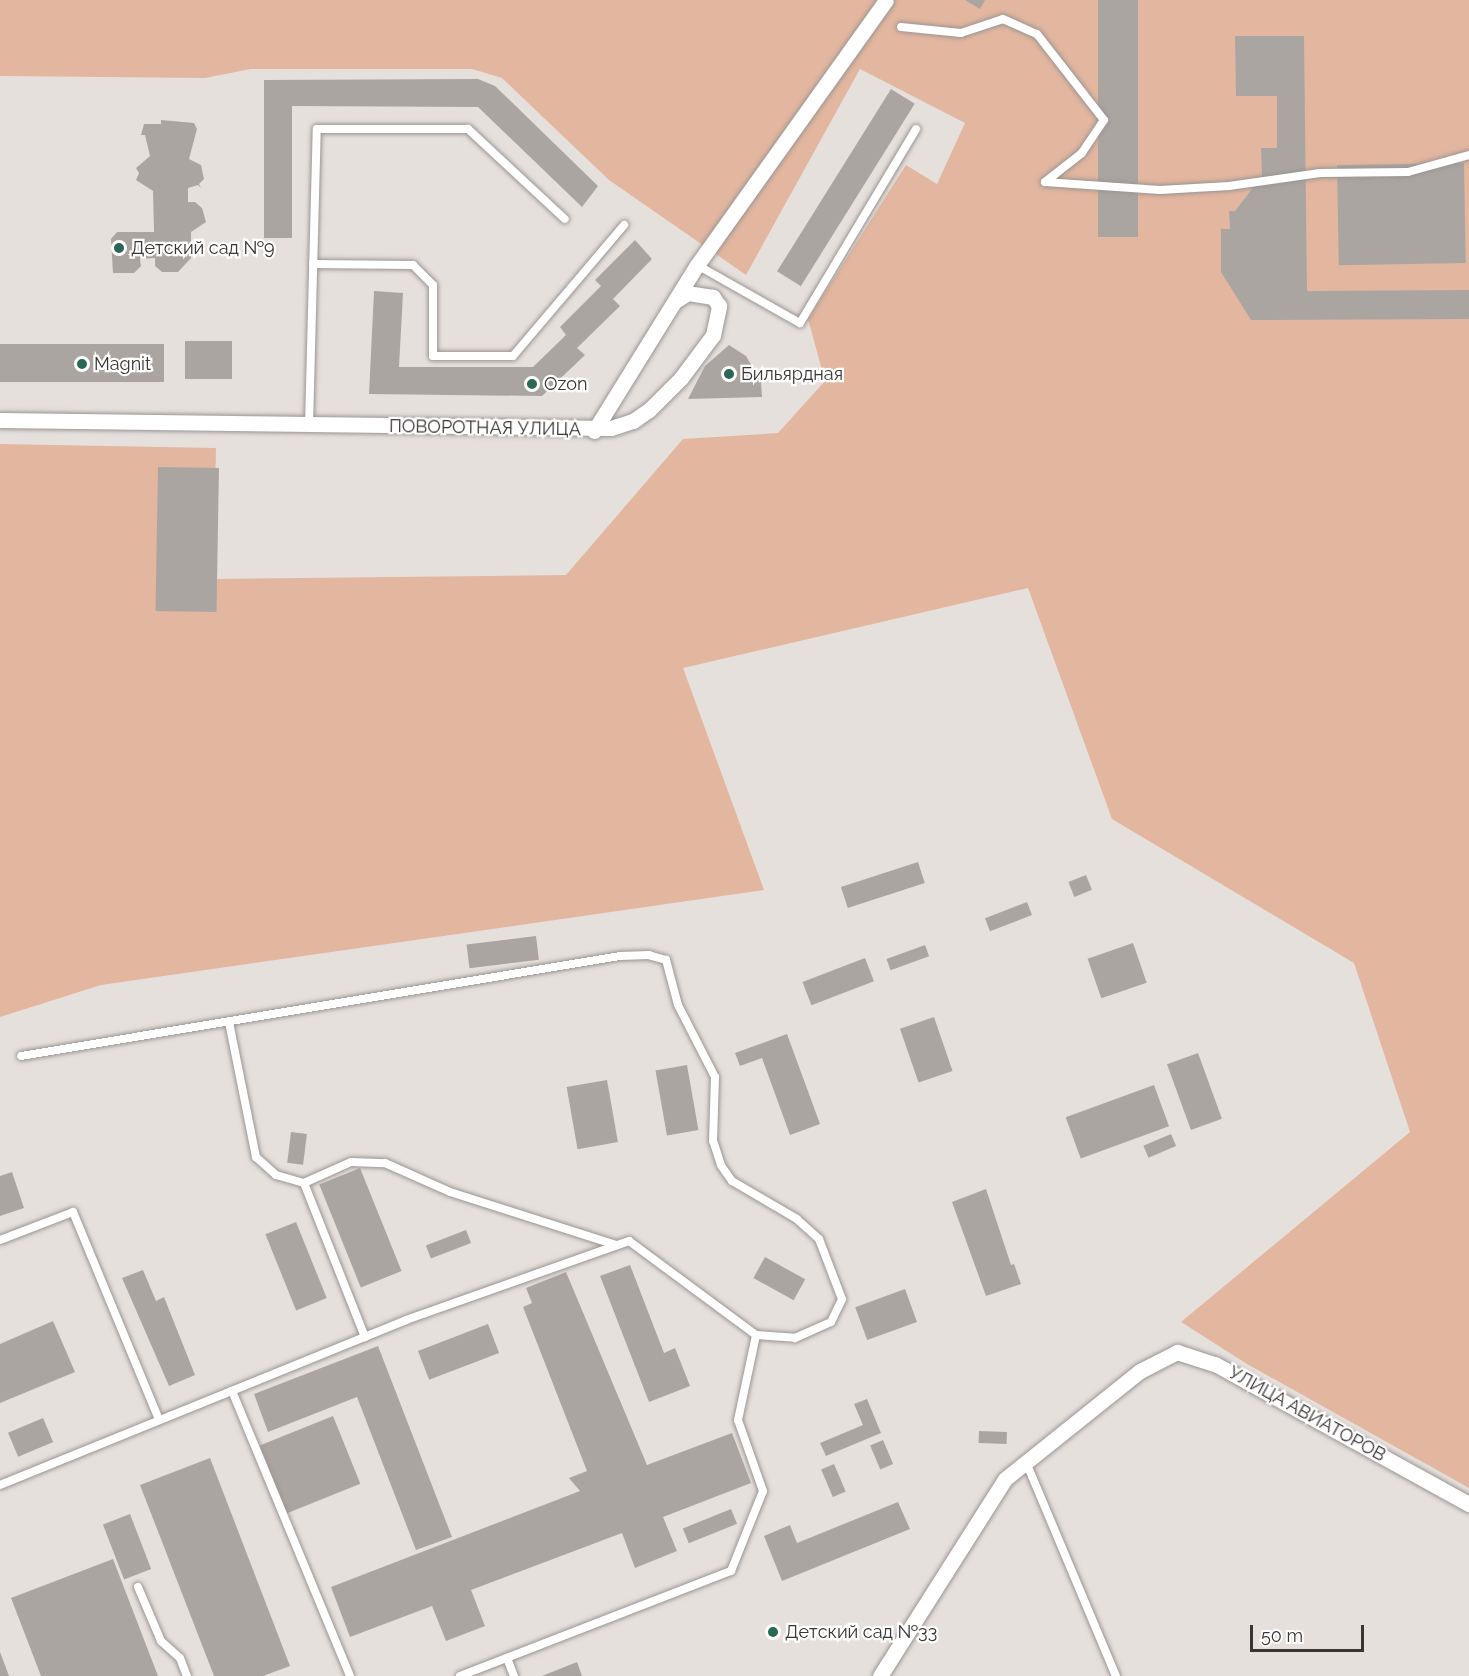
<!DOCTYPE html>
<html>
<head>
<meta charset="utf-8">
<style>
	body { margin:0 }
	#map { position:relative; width:1469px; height:1676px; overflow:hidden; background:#e6e0dd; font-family:Raleway,sans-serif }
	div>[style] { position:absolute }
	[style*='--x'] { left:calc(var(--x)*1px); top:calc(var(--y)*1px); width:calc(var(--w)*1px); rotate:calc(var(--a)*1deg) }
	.green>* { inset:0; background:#e3b69f }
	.building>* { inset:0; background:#aba5a2; transform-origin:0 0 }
	.roads { filter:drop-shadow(0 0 2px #9b9593) drop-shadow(0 0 2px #9b9593) }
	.lane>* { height:8px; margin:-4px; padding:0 4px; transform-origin:4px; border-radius:4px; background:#fff }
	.street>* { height:15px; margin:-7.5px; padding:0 7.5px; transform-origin:7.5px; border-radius:7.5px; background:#fff }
	.dots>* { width:16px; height:16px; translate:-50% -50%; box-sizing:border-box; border:3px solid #fff; border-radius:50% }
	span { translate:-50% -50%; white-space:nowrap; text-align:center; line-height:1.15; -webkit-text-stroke:4.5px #fff; paint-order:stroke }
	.poi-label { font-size:18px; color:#383534 }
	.left { translate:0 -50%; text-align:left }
	.street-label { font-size:18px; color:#383534 }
	.scale { position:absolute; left:1250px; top:1625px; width:114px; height:27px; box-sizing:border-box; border:3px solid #383534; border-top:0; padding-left:8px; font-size:18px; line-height:21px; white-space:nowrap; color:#383534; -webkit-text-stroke:4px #fff; paint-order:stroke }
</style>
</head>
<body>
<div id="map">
	<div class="green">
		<i style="clip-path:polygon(0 0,1469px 0,1469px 1488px,1247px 1364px,1181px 1322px,1410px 1132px,1354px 963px,1112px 819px,1028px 588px,683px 668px,764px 890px,101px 985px,0 1017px,0 444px,216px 448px,213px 579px,566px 575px,683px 439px,778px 433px,825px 381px,808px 319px,906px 165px,937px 184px,965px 123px,860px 69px,746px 275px,609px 180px,502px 78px,472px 69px,251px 69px,205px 78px,0 76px)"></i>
	</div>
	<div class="building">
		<i style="clip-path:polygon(965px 0,985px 0,980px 9px)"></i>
		<i style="left:1098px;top:0;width:40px;height:237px"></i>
		<i style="clip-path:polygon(1235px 36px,1304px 36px,1307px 291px,1469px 290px,1469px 319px,1251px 320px,1221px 272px,1221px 229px,1230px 229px,1229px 211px,1235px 211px,1262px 176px,1261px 148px,1277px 148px,1277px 96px,1236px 96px)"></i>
		<i style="clip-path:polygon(478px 79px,495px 86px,598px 186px,582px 207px,478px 107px,292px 106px,292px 238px,264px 238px,264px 80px)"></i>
		<i style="left:891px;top:89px;width:28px;height:215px;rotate:32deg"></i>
		<i style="clip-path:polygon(161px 120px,194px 123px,197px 129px,189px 159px,201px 165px,204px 179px,199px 184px,201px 188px,198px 185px,188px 188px,188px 202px,195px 202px,202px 208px,206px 222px,191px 232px,191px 258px,178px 272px,162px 272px,155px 266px,155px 258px,140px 259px,141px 266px,134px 273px,113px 273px,111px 239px,117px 232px,154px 232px,153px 191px,136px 180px,139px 173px,136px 168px,150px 156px,145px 135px,141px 135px,144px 124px,161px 124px)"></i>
		<i style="left:1464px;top:163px;width:100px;height:127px;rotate:89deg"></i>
		<i style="clip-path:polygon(635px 240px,652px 259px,613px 299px,620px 306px,577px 348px,585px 355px,542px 396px,369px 394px,374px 291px,403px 293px,399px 367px,533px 367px,566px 335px,560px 327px,601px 286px,595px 280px)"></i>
		<i style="left:185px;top:341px;width:47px;height:38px"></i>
		<i style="left:0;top:344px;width:164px;height:38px"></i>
		<i style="clip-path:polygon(729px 345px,746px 356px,761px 381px,762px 397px,688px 399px,705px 366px)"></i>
		<i style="left:158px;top:467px;width:61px;height:144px;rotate:1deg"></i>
		<i style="left:918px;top:862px;width:22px;height:81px;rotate:72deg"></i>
		<i style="left:1086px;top:875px;width:16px;height:19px;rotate:68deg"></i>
		<i style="left:1027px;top:902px;width:14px;height:45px;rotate:69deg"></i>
		<i style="left:536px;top:936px;width:24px;height:70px;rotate:83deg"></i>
		<i style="left:1133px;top:943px;width:42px;height:48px;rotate:71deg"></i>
		<i style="left:925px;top:945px;width:12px;height:41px;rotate:70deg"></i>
		<i style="left:865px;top:958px;width:25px;height:67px;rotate:69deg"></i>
		<i style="left:934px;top:1017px;width:57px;height:36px;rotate:71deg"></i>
		<i style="clip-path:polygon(787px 1034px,820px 1124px,790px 1135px,762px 1058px,740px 1066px,735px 1053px)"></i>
		<i style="left:1198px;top:1053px;width:70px;height:33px;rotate:70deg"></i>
		<i style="left:687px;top:1065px;width:66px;height:32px;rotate:80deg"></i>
		<i style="left:607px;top:1080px;width:63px;height:41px;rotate:80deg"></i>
		<i style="left:1154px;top:1085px;width:44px;height:94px;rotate:70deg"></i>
		<i style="left:291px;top:1132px;width:16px;height:31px;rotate:7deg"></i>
		<i style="left:1171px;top:1134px;width:13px;height:30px;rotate:67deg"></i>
		<i style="left:360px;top:1168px;width:111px;height:44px;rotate:68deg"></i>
		<i style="clip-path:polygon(12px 1172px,24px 1208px,0 1216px,0 1176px)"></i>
		<i style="clip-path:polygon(986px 1189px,1011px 1265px,1014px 1264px,1021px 1284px,986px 1296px,952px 1202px)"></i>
		<i style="left:296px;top:1222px;width:82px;height:33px;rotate:68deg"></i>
		<i style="left:466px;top:1230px;width:14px;height:43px;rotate:69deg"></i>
		<i style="left:765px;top:1257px;width:46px;height:24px;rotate:29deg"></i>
		<i style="clip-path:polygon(630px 1265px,664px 1353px,675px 1348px,690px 1386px,649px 1402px,600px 1276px)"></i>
		<i style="clip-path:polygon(143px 1270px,156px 1301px,164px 1297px,195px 1375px,169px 1386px,122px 1278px)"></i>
		<i style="clip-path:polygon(566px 1272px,647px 1465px,732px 1433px,751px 1483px,663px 1517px,677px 1551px,635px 1568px,622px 1533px,471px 1590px,485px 1626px,446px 1641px,432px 1606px,350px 1637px,331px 1587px,580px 1491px,569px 1478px,587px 1471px,523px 1307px,532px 1303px,526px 1288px)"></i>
		<i style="left:905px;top:1289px;width:35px;height:53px;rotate:70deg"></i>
		<i style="clip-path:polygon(53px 1321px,75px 1372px,0 1403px,0 1344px)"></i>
		<i style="left:488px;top:1324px;width:31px;height:75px;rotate:69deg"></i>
		<i style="clip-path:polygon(378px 1346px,452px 1537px,416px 1550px,357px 1397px,268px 1432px,254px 1394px)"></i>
		<i style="clip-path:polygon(867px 1399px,881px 1433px,826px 1456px,820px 1443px,863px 1425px,854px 1404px)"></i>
		<i style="left:333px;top:1416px;width:73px;height:79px;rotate:68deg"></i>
		<i style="left:43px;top:1418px;width:26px;height:38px;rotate:67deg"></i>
		<i style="left:979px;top:1431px;width:28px;height:12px;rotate:2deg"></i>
		<i style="left:883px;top:1440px;width:26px;height:14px;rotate:67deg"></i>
		<i style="clip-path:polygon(210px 1458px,290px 1666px,263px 1676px,214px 1676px,140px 1485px)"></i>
		<i style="left:834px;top:1464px;width:30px;height:14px;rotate:67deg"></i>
		<i style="clip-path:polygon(898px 1502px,910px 1529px,782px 1581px,764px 1536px,790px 1525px,797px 1543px)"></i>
		<i style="left:731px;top:1509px;width:16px;height:52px;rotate:68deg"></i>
		<i style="left:130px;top:1514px;width:59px;height:29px;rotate:69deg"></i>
		<i style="clip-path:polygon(113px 1559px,158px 1676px,41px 1676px,11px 1598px)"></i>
		<i style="clip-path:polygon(0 1652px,9px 1676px,0 1676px)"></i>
		<i style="clip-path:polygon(577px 1662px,582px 1676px,542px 1676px)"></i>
	</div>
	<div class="roads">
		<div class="lane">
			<i style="--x:901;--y:27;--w:60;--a:5.7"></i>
			<i style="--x:961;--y:33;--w:44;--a:-18.4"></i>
			<i style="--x:1003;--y:19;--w:37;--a:24"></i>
			<i style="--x:1037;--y:34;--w:109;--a:52.1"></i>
			<i style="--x:1104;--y:120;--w:40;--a:124"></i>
			<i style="--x:1082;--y:153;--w:47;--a:141.9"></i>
			<i style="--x:1045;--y:182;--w:115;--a:4"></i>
			<i style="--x:1160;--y:190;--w:69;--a:-3.3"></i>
			<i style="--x:1229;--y:186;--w:92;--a:-8.1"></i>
			<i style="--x:1320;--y:173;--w:88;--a:-0.7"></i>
			<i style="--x:1408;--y:172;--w:63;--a:-15.6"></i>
			<i style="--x:313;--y:264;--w:100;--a:0.6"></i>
			<i style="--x:413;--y:265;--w:28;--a:45"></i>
			<i style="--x:433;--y:285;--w:71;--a:90"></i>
			<i style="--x:433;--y:356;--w:80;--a:0"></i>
			<i style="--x:513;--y:356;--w:172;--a:-49.7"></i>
			<i style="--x:697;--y:265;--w:118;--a:29.4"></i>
			<i style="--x:800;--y:323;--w:226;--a:-59.1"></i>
			<i style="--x:309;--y:425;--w:296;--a:-88.5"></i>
			<i style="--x:317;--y:129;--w:151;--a:0"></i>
			<i style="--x:468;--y:129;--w:132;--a:42.9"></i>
			<i style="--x:229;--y:1022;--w:138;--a:78.7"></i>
			<i style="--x:256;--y:1157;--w:27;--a:42"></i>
			<i style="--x:276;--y:1175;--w:29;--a:16"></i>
			<i style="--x:304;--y:1183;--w:166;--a:68.4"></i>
			<i style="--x:304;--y:1183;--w:51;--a:-24.1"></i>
			<i style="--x:351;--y:1162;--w:34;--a:2"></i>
			<i style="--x:385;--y:1163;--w:71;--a:24"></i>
			<i style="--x:450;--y:1192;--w:174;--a:17.7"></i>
			<i style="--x:0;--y:1240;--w:78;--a:-21"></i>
			<i style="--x:73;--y:1212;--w:225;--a:67.5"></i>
			<i style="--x:232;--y:1391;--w:308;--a:67.5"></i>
			<i style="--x:1026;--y:1462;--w:232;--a:67.2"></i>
			<i style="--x:0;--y:1485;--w:438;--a:-22.1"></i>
			<i style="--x:406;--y:1320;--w:237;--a:-19.5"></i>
			<i style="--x:629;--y:1241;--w:158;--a:36.5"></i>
			<i style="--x:756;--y:1335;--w:39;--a:4"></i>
			<i style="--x:795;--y:1338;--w:39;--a:-24"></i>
			<i style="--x:831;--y:1322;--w:25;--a:-64"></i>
			<i style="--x:842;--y:1299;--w:64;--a:-111"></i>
			<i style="--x:819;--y:1239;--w:30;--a:-138"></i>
			<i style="--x:797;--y:1219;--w:75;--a:-149.7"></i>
			<i style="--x:732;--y:1181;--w:19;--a:-125"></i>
			<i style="--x:721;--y:1165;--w:25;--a:-108"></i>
			<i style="--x:713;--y:1141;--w:64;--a:-88.2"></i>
			<i style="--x:715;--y:1077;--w:81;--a:-117.2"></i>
			<i style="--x:678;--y:1005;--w:47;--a:-104.9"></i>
			<i style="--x:666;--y:960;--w:18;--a:-164"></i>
			<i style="--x:649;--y:955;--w:29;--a:178"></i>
			<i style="--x:620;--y:956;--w:607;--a:170.52"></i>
			<i style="--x:138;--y:1587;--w:59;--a:66.9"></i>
			<i style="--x:161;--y:1641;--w:25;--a:42"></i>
			<i style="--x:180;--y:1658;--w:19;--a:69"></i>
			<i style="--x:507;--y:1658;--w:19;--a:69"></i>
			<i style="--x:460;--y:1676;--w:291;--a:-21.2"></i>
			<i style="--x:731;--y:1571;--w:86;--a:-68.2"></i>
			<i style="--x:763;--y:1491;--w:75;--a:-109.4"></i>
			<i style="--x:738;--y:1420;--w:87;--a:-78"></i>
		</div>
		<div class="street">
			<i style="--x:0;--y:420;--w:611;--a:0.75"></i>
			<i style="--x:611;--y:428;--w:23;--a:-18"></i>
			<i style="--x:633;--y:421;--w:19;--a:-35"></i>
			<i style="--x:649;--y:410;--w:45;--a:-45"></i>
			<i style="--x:681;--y:378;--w:54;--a:-53.3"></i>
			<i style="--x:713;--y:335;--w:30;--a:-78"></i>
			<i style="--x:719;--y:306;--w:11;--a:-124"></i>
			<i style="--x:713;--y:297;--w:25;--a:-171"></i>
			<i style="--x:688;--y:293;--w:15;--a:148"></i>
			<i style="--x:594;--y:431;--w:195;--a:-58.2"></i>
			<i style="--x:697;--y:265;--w:325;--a:-54.5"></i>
			<i style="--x:880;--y:1676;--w:233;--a:-57.6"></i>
			<i style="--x:1005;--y:1479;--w:173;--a:-38.7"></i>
			<i style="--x:1140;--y:1371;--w:42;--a:-27.2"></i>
			<i style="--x:1177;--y:1352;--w:40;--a:18"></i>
			<i style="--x:1215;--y:1364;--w:290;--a:28.9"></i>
		</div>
	</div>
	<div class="dots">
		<i style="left:119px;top:248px;background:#296855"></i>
		<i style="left:82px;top:364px;background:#296855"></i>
		<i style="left:729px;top:374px;background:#296855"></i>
		<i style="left:532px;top:384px;background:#296855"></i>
		<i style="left:773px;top:1632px;background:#296855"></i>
	</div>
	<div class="poi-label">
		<span class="left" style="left:131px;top:248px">Детский сад №9</span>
		<span class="left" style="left:94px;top:364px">Magnit</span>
		<span class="left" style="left:741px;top:374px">Бильярдная</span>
		<span class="left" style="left:544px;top:384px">Ozon</span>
		<span class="left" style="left:785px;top:1632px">Детский сад №33</span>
	</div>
	<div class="street-label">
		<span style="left:485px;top:428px;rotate:1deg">ПОВОРОТНАЯ УЛИЦА</span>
		<span style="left:1307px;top:1414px;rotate:29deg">УЛИЦА АВИАТОРОВ</span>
	</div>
	<div class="scale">50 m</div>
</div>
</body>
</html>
